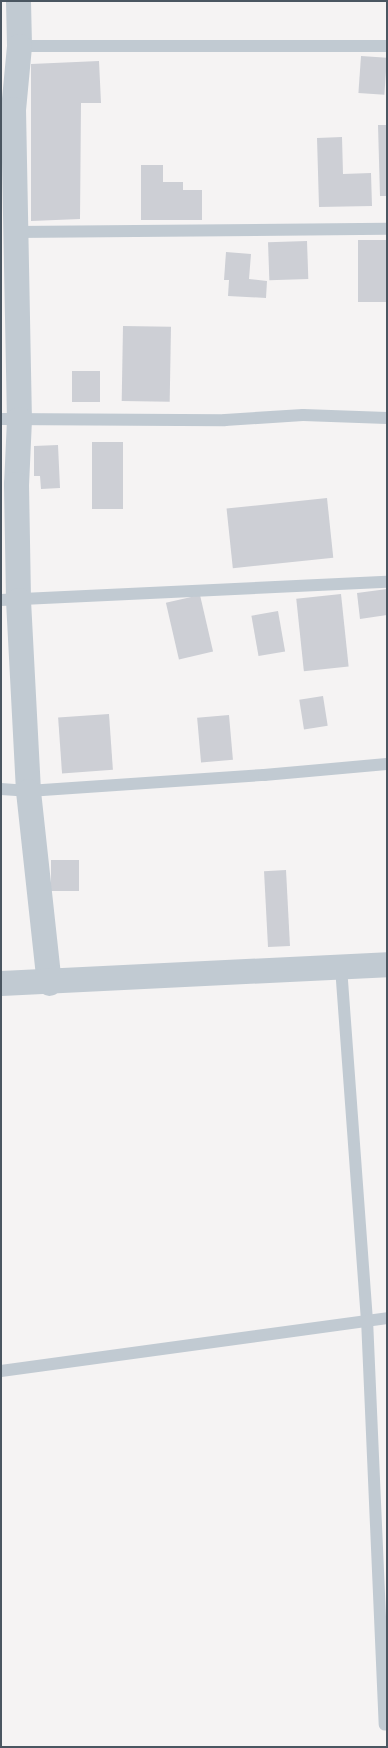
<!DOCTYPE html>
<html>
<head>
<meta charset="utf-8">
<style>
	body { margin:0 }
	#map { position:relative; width:388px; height:1748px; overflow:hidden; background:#f5f3f3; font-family:"PT Sans",sans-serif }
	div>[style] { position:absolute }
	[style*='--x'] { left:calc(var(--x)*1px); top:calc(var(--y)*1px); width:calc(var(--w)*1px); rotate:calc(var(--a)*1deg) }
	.building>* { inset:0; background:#cdcfd5; transform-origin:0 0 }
	.service>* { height:12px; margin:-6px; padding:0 6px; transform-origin:6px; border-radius:6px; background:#c1cad2 }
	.minor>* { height:25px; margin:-12.5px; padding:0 12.5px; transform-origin:12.5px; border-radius:12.5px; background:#c1cad2 }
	span { translate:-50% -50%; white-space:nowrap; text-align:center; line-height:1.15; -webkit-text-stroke:4.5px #fff; paint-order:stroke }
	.frame { position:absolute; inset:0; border:2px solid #4a5661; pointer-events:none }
</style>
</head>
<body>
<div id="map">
	<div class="building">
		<i style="left:361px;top:56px;width:26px;height:37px;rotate:4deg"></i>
		<i style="clip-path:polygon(99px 61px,101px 103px,81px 103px,80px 219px,31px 221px,31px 64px)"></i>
		<i style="clip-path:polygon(378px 125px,387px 125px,387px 196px,380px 196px)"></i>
		<i style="clip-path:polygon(342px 137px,343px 174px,371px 173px,372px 206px,319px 207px,317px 138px)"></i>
		<i style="clip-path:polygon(141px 165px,163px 165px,163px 182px,183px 182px,183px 190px,202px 190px,202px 220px,141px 220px)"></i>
		<i style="left:387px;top:240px;width:62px;height:29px;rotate:90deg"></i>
		<i style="left:307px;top:241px;width:38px;height:39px;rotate:88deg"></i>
		<i style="clip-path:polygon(226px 252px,251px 254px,249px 279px,267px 281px,266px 298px,228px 296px,229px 280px,224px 280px)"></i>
		<i style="left:123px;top:326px;width:48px;height:75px;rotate:1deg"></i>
		<i style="left:72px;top:371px;width:28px;height:31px"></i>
		<i style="left:92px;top:442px;width:31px;height:67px"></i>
		<i style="clip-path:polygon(58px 445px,60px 488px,41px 489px,40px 476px,34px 476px,34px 446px)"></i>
		<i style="left:327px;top:498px;width:60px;height:101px;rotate:84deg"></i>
		<i style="clip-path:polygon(387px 589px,387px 615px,360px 619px,357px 593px)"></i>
		<i style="left:341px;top:594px;width:73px;height:45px;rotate:84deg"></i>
		<i style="left:200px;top:595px;width:58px;height:35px;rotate:77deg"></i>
		<i style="left:278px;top:611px;width:41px;height:27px;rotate:80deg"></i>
		<i style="left:323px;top:696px;width:30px;height:24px;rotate:81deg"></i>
		<i style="left:109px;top:714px;width:56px;height:51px;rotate:86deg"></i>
		<i style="left:229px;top:715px;width:45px;height:32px;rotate:85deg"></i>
		<i style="left:51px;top:860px;width:28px;height:31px"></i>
		<i style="left:286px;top:870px;width:76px;height:22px;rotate:87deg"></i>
	</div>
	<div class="service">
		<i style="--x:19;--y:46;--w:368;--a:0"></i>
		<i style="--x:15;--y:232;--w:372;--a:-0.5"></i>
		<i style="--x:1;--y:419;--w:224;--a:0.3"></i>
		<i style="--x:225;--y:420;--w:78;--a:-3.7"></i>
		<i style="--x:303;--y:415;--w:84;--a:2"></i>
		<i style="--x:1;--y:600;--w:386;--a:-2.7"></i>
		<i style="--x:1;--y:789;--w:27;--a:4"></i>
		<i style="--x:28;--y:791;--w:237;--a:-3.9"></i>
		<i style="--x:264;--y:775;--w:123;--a:-5.1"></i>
		<i style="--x:341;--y:967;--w:353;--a:85.8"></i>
		<i style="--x:367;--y:1319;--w:406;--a:87.5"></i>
		<i style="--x:1;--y:1371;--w:390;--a:-7.8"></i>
	</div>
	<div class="minor">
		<i style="--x:18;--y:1;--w:45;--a:88.7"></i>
		<i style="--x:19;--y:46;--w:63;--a:95.4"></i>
		<i style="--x:13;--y:109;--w:310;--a:88.9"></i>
		<i style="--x:19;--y:419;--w:65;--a:92.6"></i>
		<i style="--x:16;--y:484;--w:116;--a:89"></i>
		<i style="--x:18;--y:600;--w:191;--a:87"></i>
		<i style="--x:28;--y:791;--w:193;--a:83.8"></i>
		<i style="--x:1;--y:983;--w:386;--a:-2.8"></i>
	</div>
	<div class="frame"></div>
</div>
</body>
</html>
